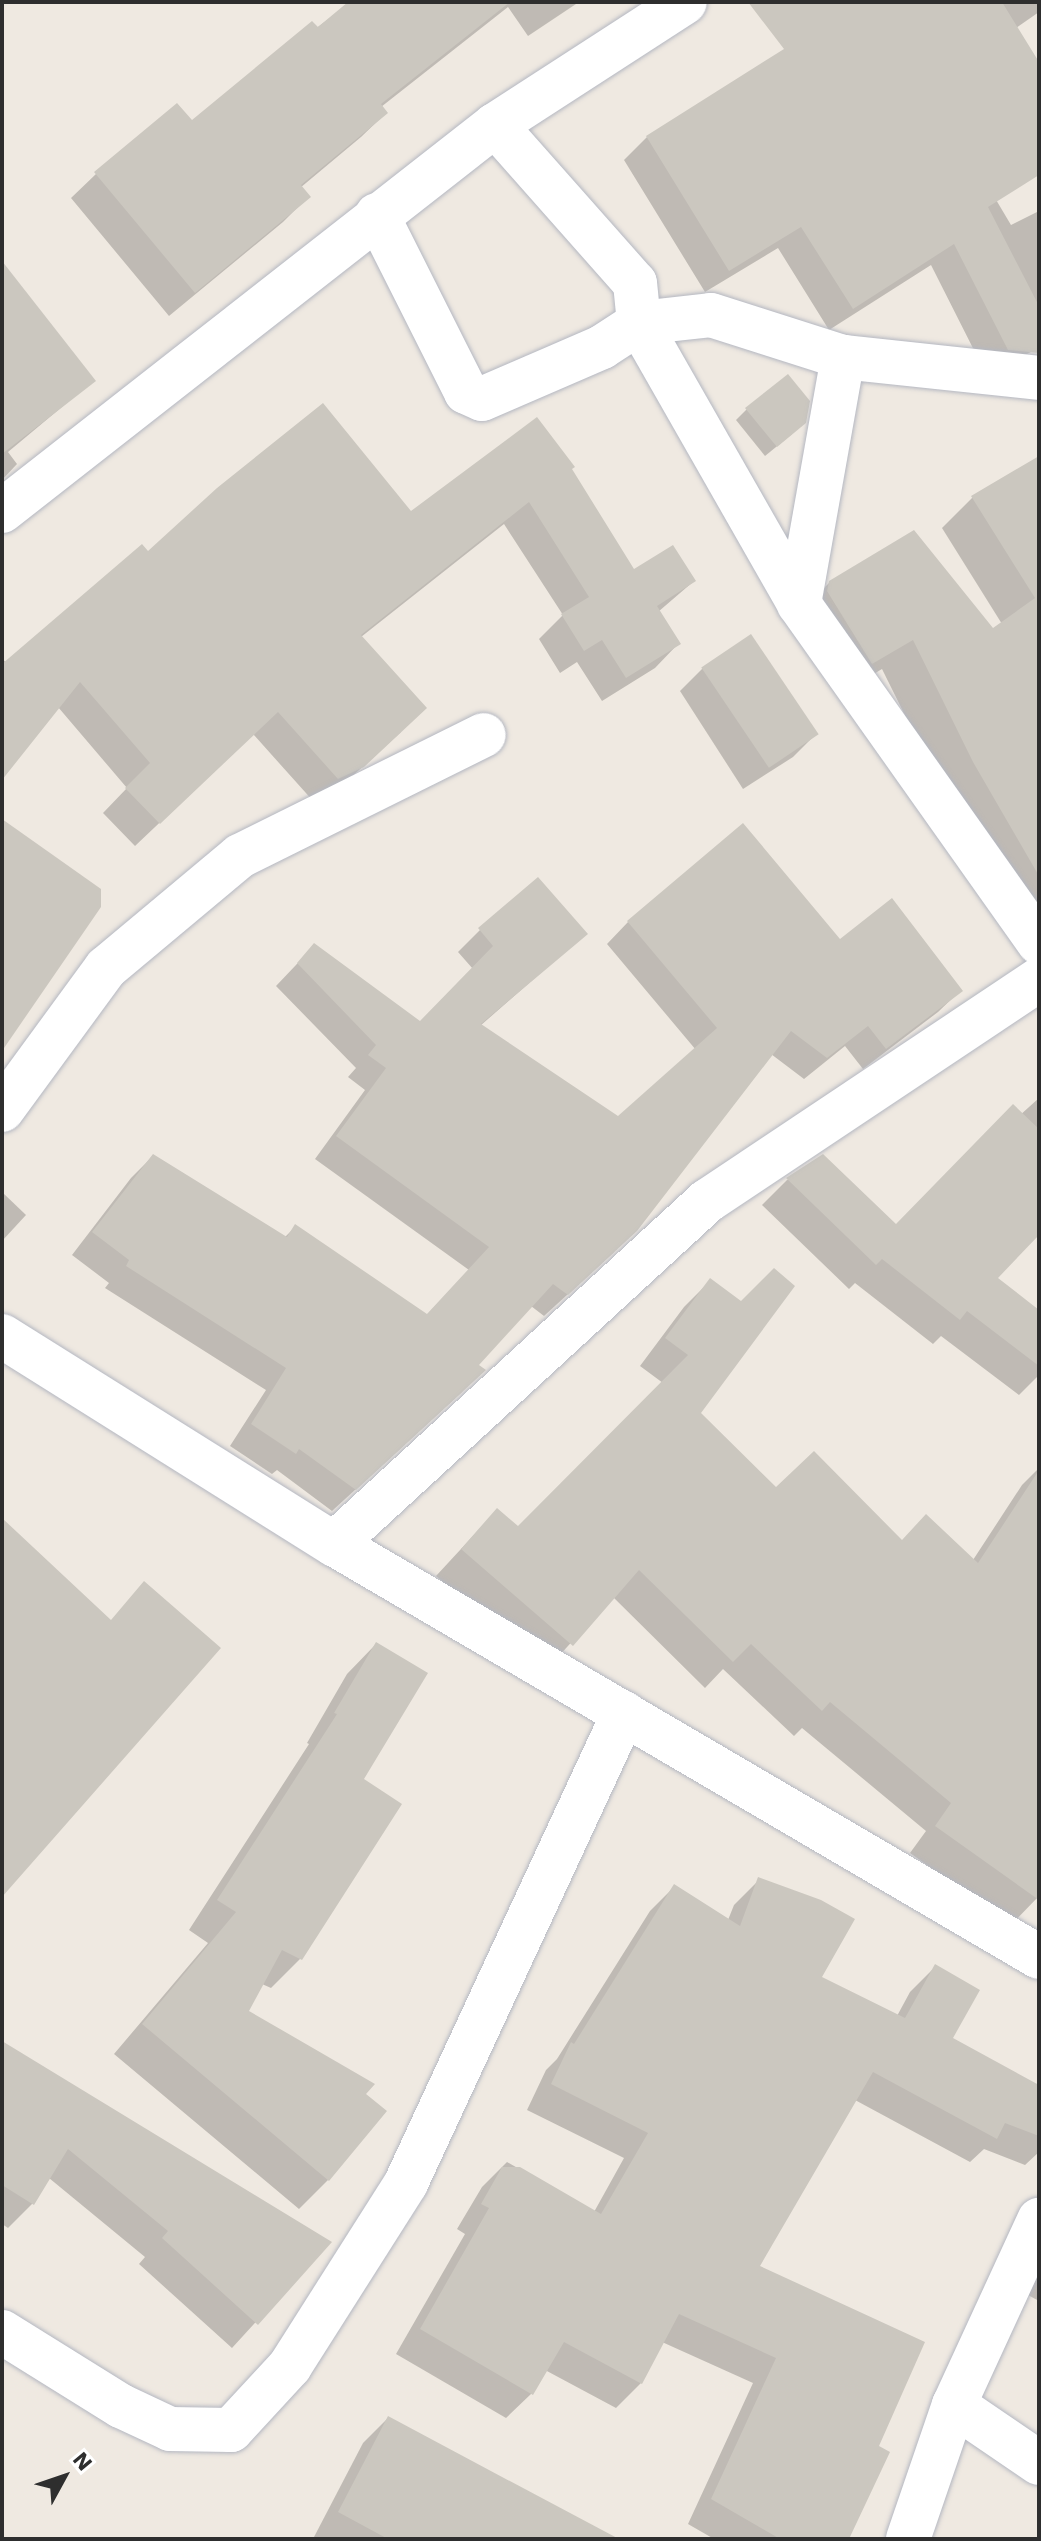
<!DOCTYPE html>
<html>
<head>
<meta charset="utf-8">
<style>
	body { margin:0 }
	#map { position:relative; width:1041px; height:2541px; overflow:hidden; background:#efe9e1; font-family:"Work Sans",sans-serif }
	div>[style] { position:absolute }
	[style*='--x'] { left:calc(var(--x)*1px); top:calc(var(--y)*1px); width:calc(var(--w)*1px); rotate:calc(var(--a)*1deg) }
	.shadow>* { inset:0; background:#0003 }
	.building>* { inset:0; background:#cbc7bf; transform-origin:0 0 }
	.roads { filter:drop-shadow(0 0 2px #b4b7c1) drop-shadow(0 0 2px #b4b7c1) }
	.street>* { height:44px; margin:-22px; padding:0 22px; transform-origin:22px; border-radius:22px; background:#fff }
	span { translate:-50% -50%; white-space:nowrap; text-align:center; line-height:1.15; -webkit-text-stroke:6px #fff; paint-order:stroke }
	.frame { position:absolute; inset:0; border:4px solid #2e2e2e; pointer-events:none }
	.north { position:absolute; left:24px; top:2437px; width:80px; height:80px; -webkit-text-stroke:6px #fff; paint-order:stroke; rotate:50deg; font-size:22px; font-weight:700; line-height:32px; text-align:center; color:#2e2e2e }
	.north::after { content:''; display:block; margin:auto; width:28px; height:36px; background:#2e2e2e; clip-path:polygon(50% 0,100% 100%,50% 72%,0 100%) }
</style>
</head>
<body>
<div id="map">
	<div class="shadow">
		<i style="clip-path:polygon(351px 2px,579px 2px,528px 36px,508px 7px,381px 107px,386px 113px,361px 137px,300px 188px,308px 197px,283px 222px,169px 316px,71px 198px,96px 174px,191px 123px)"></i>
		<i style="clip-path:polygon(886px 2px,1039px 2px,1039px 12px,1016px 28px,1039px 65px,1039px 160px,992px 193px,1011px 225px,1039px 211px,1039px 348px,991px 372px,985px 372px,931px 265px,829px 330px,778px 248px,705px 292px,624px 160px,647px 137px)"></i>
		<i style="clip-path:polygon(2px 264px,93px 381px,8px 452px,17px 464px,2px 480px)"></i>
		<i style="clip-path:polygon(747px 409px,792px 434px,765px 456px,736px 420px)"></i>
		<i style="clip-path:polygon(1039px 458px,1039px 906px,943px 792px,882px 669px,842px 693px,799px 613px,830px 582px,993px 631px,1002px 624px,942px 528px,972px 498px)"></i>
		<i style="clip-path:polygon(570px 469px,633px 572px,694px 581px,658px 612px,678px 644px,655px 668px,602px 701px,577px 662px,560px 673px,539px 639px,563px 615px,504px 524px,361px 637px,401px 732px,337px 790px,314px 802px,253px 734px,135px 846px,103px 813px,127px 788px,58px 707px,2px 777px,2px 659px,7px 663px,147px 554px,411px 514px)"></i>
		<i style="clip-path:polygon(751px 637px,815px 735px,793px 757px,743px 789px,680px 691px,702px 669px)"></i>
		<i style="clip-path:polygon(628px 922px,839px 941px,960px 991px,938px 1012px,863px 1069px,845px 1046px,804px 1079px,771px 1054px,613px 1253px,544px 1316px,531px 1306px,476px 1365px,462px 1392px,332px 1511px,277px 1470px,272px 1474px,230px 1446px,266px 1390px,105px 1288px,109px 1283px,72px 1255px,131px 1178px,153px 1156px,284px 1238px,295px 1227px,426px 1316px,469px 1270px,315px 1159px,365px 1090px,348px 1077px,356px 1068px,276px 986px,314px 946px,420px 1024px,473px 969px,458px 952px,480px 930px,585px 934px,480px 1026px,618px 1118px,696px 1050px,607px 944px)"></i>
		<i style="clip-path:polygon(1039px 1098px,1039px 1233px,994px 1279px,1039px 1312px,1039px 1375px,1019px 1395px,941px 1336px,933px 1344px,855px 1283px,849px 1289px,762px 1205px,787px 1180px,823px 1156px,896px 1227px)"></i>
		<i style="clip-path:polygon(2px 1192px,26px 1215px,2px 1241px)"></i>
		<i style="clip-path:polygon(710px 1281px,699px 1413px,776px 1490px,901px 1542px,973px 1560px,1022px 1485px,1039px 1468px,1039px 1896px,1011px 1925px,910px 1853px,926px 1831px,802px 1728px,794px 1736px,723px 1669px,705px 1688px,613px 1597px,545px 1671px,436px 1576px,497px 1510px,518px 1528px,663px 1383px,640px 1366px,684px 1307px)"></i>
		<i style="clip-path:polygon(376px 1644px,300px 1959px,271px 1988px,262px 1984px,246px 2012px,363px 2094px,328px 2180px,299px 2209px,114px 2054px,208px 1943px,189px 1930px,309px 1744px,307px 1743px,347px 1674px)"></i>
		<i style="clip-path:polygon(759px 1880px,820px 1978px,897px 2016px,910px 1992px,935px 1967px,950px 2039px,1039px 2087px,1039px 2152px,1025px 2165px,984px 2149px,970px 2162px,855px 2100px,757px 2266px,876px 2447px,847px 2539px,714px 2539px,688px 2524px,753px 2383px,662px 2342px,641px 2383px,616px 2408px,545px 2370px,531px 2394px,506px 2418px,396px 2354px,465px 2234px,457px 2229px,482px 2187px,507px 2162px,594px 2212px,624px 2158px,527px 2110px,546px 2070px,557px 2059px,650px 1911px,675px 1886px,728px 1920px,734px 1905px)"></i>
		<i style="clip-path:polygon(2px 2043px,329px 2242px,232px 2348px,139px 2264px,145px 2257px,49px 2178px,33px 2203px,8px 2228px,2px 2224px)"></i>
		<i style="clip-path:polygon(1039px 2274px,1039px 2301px,1028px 2295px)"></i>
		<i style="clip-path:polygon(388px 2418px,615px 2539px,314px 2537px,363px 2443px)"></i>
	</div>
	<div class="building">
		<i style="clip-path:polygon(348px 2px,510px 2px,381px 104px,388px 113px,301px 185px,311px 197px,195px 293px,94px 172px,177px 103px,192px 120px,312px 21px,318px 27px)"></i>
		<i style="clip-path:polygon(748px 2px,1002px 2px,1039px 62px,1039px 175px,988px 207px,1039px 306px,1039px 353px,1008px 350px,954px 244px,853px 309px,801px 227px,729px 271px,646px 136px,784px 49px)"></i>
		<i style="clip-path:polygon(2px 261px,96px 381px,2px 454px)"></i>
		<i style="clip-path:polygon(788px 374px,810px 401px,806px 423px,777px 447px,745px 408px)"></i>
		<i style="clip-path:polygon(323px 403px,411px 511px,537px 417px,575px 467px,572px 469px,634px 569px,673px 545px,696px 581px,657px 606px,681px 644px,626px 678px,602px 640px,584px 651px,561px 614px,589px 597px,529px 502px,361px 635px,427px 708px,364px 767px,338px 779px,278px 712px,160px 824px,125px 788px,150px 763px,80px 682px,2px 780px,2px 664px,142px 544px,148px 551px,217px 488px)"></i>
		<i style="clip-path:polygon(1039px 456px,1039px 876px,973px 762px,913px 640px,872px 664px,827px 591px,829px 581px,914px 530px,993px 628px,1035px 598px,971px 496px)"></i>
		<i style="left:751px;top:634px;width:121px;height:60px;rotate:56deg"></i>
		<i style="clip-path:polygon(2px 819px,101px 889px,101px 907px,2px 1051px)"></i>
		<i style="clip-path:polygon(743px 823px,840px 939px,892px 898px,963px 991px,886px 1049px,868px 1026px,827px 1058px,791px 1031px,637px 1231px,568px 1295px,553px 1284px,479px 1365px,486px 1370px,356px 1490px,299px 1449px,296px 1454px,251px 1424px,286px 1368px,126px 1266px,129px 1260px,92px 1232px,153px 1154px,287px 1237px,295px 1224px,427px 1314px,489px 1247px,336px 1136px,386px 1068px,368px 1055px,376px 1045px,297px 963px,314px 943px,420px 1021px,493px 946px,478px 928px,538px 877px,588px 934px,481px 1024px,618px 1116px,717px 1028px,627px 921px)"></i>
		<i style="clip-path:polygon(1013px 1104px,1039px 1129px,1039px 1235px,998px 1278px,1039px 1310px,1039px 1366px,967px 1311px,960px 1320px,882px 1259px,876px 1265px,786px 1178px,823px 1154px,896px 1224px)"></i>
		<i style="clip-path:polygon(774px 1268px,795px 1286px,701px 1413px,776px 1487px,814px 1451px,902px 1540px,926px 1514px,978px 1563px,1039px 1470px,1039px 1900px,935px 1826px,951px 1803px,830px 1702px,822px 1711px,751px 1644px,733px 1662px,639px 1570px,573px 1646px,461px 1549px,497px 1508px,518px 1526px,688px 1355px,665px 1338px,710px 1278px,741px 1301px)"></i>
		<i style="clip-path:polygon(2px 1518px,111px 1620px,144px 1581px,221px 1648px,2px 1897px)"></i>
		<i style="clip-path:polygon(376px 1642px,428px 1673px,364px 1779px,402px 1804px,302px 1960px,282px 1950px,249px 2011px,375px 2084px,366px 2094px,387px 2111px,329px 2181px,142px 2024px,236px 1912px,217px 1900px,337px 1714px,334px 1713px)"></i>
		<i style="clip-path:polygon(758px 1877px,821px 1900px,855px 1919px,822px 1977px,905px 2018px,935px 1964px,980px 1990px,953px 2038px,1039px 2085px,1039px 2136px,1005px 2123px,997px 2139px,873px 2072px,760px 2266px,925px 2342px,879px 2446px,890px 2452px,849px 2539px,780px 2539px,711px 2499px,776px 2358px,679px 2314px,642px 2384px,564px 2342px,533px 2395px,420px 2329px,489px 2208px,481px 2204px,502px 2167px,520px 2167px,601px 2214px,648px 2133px,551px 2084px,571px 2042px,574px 2044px,674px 1884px,740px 1926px)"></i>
		<i style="clip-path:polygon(2px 2041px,332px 2242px,258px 2325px,162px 2238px,168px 2231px,68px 2149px,34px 2205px,2px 2185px)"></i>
		<i style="clip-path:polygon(388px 2416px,489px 2470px,619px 2539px,388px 2539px,338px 2512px)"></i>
	</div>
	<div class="roads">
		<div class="street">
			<i style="--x:495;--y:125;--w:211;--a:48.5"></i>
			<i style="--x:635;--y:283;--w:40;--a:84.3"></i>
			<i style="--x:639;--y:323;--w:323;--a:60.3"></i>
			<i style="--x:799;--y:604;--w:415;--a:54.7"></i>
			<i style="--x:377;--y:215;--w:198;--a:63.3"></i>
			<i style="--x:466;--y:392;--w:17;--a:24"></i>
			<i style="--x:482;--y:399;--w:131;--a:-23.4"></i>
			<i style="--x:602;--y:347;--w:44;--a:-33"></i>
			<i style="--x:639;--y:323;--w:72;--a:-6.3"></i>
			<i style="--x:711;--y:315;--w:139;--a:17.7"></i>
			<i style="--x:843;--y:357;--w:197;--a:6.1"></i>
			<i style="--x:2;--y:511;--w:626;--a:-38.06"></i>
			<i style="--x:495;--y:125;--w:226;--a:-32.9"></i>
			<i style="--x:799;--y:604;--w:251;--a:-79.9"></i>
			<i style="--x:2;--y:1110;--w:176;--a:-53.8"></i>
			<i style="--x:106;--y:968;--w:175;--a:-39.9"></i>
			<i style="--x:240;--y:856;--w:272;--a:-26.4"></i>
			<i style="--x:2;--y:1336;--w:392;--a:32.1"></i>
			<i style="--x:334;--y:1544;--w:817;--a:30.36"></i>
			<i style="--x:334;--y:1544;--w:507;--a:-42.6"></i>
			<i style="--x:707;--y:1201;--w:399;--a:-33.7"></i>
			<i style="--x:2;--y:2332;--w:140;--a:31.9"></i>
			<i style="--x:121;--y:2406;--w:54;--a:25.1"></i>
			<i style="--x:170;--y:2429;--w:61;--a:0.9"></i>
			<i style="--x:231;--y:2430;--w:87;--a:-47.3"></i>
			<i style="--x:290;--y:2366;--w:217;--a:-57.6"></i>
			<i style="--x:406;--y:2183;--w:518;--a:-65.12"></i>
			<i style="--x:954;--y:2405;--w:103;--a:34.3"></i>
			<i style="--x:908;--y:2539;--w:142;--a:-71.1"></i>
			<i style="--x:954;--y:2405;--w:204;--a:-65.3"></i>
		</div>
	</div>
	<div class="frame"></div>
	<div class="north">N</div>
</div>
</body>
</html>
